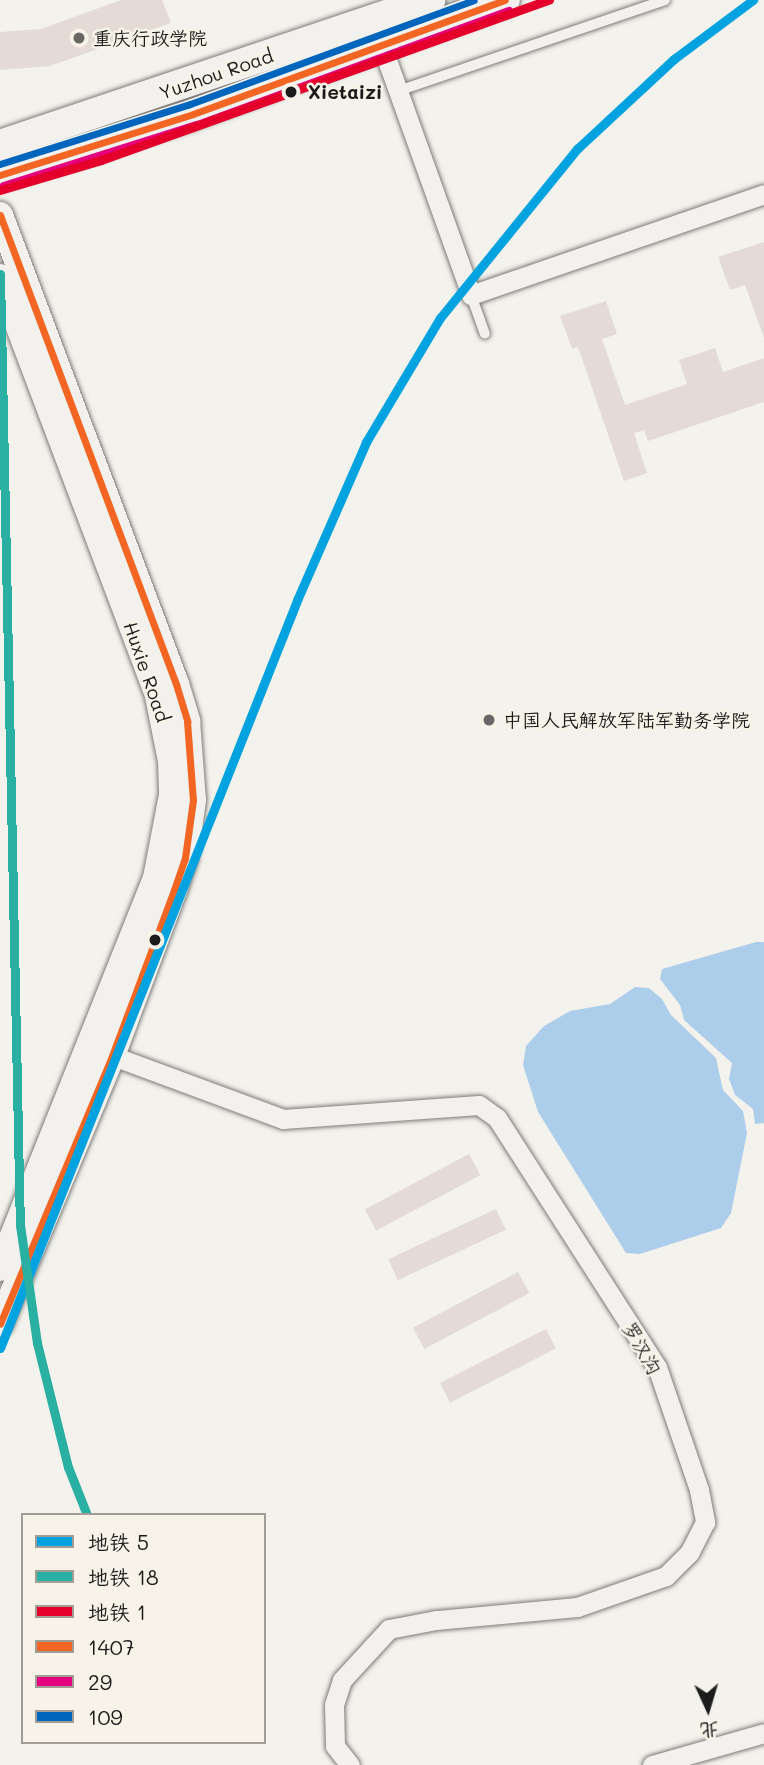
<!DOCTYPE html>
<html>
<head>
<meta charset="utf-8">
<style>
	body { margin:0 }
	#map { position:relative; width:764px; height:1765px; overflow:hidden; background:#f4f2ec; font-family:Mali,"LXGW WenKai TC",sans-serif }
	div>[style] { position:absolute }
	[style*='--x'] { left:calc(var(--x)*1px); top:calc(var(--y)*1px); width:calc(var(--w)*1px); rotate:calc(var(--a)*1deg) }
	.water>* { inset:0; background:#adceeb }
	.building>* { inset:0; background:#e4dad6; transform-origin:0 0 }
	.roads { filter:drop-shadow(0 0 2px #7d7c7a) drop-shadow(0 0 2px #7d7c7a) }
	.lane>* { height:10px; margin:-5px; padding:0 5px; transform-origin:5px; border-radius:5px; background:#f2f1ed }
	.street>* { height:19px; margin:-9.5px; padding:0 9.5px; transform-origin:9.5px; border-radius:9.5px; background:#f2f1ed }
	.secondary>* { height:26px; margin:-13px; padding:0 13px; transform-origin:13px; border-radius:13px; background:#f2f1ed }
	.primary>* { height:30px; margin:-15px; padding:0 15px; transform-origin:15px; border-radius:15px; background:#f2f1ed }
	.bus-1>* { height:7px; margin:-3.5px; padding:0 3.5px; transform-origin:3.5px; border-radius:3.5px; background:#f26522 }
	.bus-2>* { height:7px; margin:-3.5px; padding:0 3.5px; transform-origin:3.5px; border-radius:3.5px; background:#e5007d }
	.bus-3>* { height:7px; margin:-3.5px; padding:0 3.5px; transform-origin:3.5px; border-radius:3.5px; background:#0065bd }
	.metro-1>* { height:9px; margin:-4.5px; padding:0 4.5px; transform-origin:4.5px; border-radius:4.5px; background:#00a3e0 }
	.metro-2>* { height:9px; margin:-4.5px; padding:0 4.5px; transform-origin:4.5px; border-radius:4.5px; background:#29b0a2 }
	.metro-3>* { height:9px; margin:-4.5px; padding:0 4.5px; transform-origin:4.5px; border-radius:4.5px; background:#e4002b }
	.dots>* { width:19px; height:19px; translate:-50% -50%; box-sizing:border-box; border:4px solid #f7f3e8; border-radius:50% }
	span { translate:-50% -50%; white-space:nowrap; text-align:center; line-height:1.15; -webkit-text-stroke:5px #f7f3e8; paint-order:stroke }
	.poi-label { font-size:19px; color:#1c1c1c }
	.left { translate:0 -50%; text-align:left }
	.street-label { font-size:19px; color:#1c1c1c }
	.stop-label { font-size:19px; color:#1c1c1c; font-weight:700 }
	.legend { position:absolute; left:21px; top:1513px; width:245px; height:231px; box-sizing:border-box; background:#f7f3e8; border:2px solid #9f9d96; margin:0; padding:9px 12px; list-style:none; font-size:21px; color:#1c1c1c }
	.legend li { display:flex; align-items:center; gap:14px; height:35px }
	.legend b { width:35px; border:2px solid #9f9d96 }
	.north { position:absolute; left:673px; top:1674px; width:70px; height:70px; -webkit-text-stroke:5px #f7f3e8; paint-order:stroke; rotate:176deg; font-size:19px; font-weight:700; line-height:28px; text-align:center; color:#1c1c1c }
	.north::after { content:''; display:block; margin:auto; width:24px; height:32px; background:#1c1c1c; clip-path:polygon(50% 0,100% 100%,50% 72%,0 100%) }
</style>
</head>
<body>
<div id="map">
	<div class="water">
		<i style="clip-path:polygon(756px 942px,764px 942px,764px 1123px,755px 1124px,753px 1109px,735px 1095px,729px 1079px,732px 1063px,684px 1020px,680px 1005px,660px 979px,662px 969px)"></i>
		<i style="clip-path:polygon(635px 987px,649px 988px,662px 999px,671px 1015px,716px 1058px,723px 1090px,743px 1111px,747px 1133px,731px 1213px,721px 1228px,640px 1254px,626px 1253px,538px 1112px,523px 1065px,526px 1046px,544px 1026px,570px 1011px,610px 1004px)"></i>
	</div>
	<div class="building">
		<i style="clip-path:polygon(121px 0,162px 0,171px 23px,50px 66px,0 70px,0 32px,41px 29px)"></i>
		<i style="clip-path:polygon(764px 242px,764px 338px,745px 285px,730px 290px,718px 257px)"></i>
		<i style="clip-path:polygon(606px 301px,617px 334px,602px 339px,625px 405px,687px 384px,679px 360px,715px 348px,723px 372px,764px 358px,764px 402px,648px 441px,644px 430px,634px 433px,647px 473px,624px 481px,578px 347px,572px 349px,560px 316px)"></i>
		<i style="left:469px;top:1154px;width:24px;height:118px;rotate:62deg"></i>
		<i style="left:496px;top:1209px;width:23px;height:119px;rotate:65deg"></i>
		<i style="left:518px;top:1272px;width:24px;height:119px;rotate:62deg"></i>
		<i style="left:546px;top:1329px;width:22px;height:119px;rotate:63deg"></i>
	</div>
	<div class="roads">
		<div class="lane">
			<i style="--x:398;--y:91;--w:282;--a:-18.8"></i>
			<i style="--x:471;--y:295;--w:41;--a:70.3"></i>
		</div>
		<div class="street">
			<i style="--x:378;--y:35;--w:276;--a:70.3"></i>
			<i style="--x:471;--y:295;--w:310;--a:-19"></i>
			<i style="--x:102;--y:1052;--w:193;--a:20.3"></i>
			<i style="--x:283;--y:1119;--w:196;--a:-4.1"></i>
			<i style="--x:479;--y:1105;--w:22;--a:36"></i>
			<i style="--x:497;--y:1118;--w:296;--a:57.3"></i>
			<i style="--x:657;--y:1367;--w:130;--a:71.1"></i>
			<i style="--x:699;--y:1490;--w:33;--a:79"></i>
			<i style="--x:705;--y:1522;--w:35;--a:117"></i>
			<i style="--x:689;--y:1553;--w:33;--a:135"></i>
			<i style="--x:666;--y:1576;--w:94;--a:160.8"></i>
			<i style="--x:577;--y:1607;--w:142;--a:174.7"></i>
			<i style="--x:436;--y:1620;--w:48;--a:169.2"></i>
			<i style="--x:389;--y:1629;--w:69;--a:132.7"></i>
			<i style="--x:342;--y:1680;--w:26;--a:108"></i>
			<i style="--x:334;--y:1705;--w:41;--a:88.6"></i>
			<i style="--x:335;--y:1746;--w:24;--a:52"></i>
			<i style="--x:652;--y:1765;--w:116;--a:-15.9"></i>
		</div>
		<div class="secondary">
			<i style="--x:0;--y:215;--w:501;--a:69.43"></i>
			<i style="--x:176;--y:684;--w:39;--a:73"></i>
			<i style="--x:187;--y:721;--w:79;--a:85.7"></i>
			<i style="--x:193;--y:800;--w:59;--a:97.9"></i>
			<i style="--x:185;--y:858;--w:34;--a:109"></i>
			<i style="--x:174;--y:890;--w:177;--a:110.5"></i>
			<i style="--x:112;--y:1056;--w:290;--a:112.7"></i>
			<i style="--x:0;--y:277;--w:448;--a:69.3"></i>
			<i style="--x:158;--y:696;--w:66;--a:78.7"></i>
			<i style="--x:171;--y:761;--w:34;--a:88"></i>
			<i style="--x:172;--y:795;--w:85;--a:100.9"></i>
			<i style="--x:156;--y:878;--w:420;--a:111.8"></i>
		</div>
		<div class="primary">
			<i style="--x:0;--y:145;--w:454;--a:-18.6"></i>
			<i style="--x:0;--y:175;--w:202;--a:-17.5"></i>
			<i style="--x:193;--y:114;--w:332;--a:-20.1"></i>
		</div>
	</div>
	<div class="bus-1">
		<i style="--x:0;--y:175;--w:202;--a:-17.5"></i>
		<i style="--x:193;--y:114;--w:332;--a:-20.1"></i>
		<i style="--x:0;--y:215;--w:501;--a:69.43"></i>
		<i style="--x:176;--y:684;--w:39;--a:73"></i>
		<i style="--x:187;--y:721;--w:79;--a:85.7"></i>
		<i style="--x:193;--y:800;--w:59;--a:97.9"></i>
		<i style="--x:185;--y:858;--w:34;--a:109"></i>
		<i style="--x:174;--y:890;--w:177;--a:110.5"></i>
		<i style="--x:112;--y:1056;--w:290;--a:112.7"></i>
	</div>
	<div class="bus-2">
		<i style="--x:3;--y:185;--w:203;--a:-17.5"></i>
		<i style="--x:197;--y:124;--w:332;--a:-20.1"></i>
	</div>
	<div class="bus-3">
		<i style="--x:0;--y:164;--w:199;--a:-17.5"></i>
		<i style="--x:190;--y:104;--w:302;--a:-20.1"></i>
	</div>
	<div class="metro-1">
		<i style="--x:0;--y:1348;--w:807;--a:-68.33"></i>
		<i style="--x:298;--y:598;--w:170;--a:-66.4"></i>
		<i style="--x:366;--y:442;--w:144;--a:-59.2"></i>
		<i style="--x:440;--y:318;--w:218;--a:-51"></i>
		<i style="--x:577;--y:149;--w:132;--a:-42.9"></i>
		<i style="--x:674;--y:59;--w:99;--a:-36.8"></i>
	</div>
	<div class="metro-2">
		<i style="--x:0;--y:274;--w:951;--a:88.8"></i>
		<i style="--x:20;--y:1225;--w:119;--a:81.8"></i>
		<i style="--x:37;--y:1343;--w:128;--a:76"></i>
		<i style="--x:68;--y:1467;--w:52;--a:68.4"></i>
	</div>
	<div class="metro-3">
		<i style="--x:0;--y:190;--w:105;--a:-16.5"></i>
		<i style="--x:101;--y:160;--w:476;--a:-19.7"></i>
	</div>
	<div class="dots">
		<i style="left:79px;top:38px;background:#686765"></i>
		<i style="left:291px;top:92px;background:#1c1c1c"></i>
		<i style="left:489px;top:720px;background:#686765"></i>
		<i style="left:155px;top:940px;background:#1c1c1c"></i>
	</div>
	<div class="poi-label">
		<span class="left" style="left:93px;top:38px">重庆行政学院</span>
		<span class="left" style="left:503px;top:720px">中国人民解放军陆军勤务学院</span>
	</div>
	<div class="street-label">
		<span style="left:216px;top:74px;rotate:-19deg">Yuzhou Road</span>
		<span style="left:147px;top:672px;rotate:71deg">Huxie Road</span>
		<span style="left:642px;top:1348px;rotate:60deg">罗汉沟</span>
	</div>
	<div class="stop-label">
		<span class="left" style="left:308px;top:92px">Xietaizi</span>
	</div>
	<ul class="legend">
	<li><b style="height:9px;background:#00a3e0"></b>地铁 5</li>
	<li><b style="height:9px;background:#29b0a2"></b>地铁 18</li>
	<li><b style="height:9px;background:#e4002b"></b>地铁 1</li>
	<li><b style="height:9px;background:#f26522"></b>1407</li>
	<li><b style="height:9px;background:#e5007d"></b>29</li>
	<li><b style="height:9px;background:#0065bd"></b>109</li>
	</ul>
	<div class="north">北</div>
</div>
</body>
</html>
